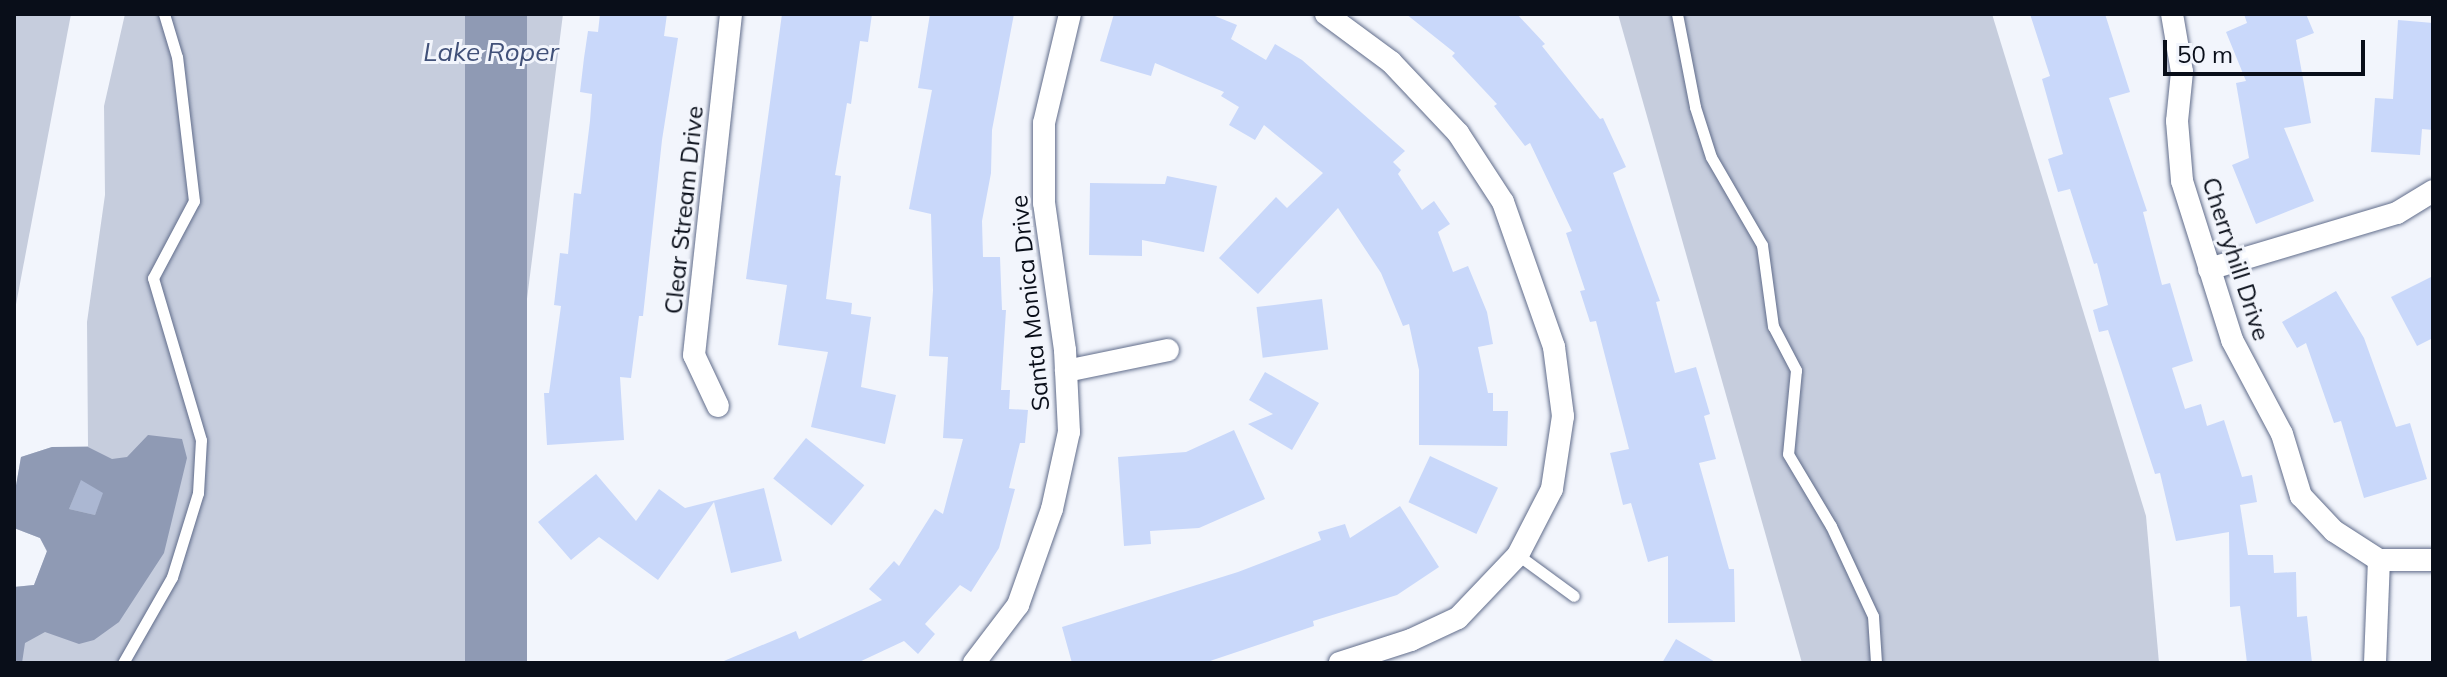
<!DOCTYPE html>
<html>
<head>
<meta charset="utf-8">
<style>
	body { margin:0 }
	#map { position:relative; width:2447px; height:677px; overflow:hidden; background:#f2f5fc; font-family:Mulish,sans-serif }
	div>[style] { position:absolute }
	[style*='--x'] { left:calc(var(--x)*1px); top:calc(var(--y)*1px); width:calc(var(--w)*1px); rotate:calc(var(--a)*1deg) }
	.green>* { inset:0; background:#c6cddd }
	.forest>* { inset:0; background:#abb7d2 }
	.water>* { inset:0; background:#8f9ab4; transform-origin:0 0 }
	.building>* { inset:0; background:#c9d8fa; transform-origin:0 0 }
	.roads { filter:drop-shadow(0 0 2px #616d8b) drop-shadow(0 0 2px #616d8b) }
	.lane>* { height:11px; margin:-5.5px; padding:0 5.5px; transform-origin:5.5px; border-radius:5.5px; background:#fff }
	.street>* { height:22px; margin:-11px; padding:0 11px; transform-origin:11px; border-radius:11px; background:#fff }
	span { translate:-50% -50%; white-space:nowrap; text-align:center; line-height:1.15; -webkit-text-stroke:6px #f2f5fc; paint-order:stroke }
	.street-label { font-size:24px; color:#090e19 }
	.water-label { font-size:26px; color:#415179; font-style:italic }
	.frame { position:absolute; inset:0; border:16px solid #090e19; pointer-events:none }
	.scale { position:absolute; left:2163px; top:40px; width:202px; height:36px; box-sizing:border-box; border:4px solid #090e19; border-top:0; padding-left:10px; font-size:24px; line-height:28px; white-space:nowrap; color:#090e19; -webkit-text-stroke:6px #f2f5fc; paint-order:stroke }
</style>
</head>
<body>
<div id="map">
	<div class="green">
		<i style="clip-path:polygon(14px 14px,71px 14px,14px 315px)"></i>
		<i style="clip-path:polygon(125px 14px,563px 14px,481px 663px,14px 663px,14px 587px,34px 585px,47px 552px,40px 538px,14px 528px,14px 497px,21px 457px,52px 447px,88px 446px,87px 322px,105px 195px,104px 106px)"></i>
		<i style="clip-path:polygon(1618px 14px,1992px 14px,2146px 516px,2159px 663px,1802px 663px)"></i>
	</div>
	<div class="forest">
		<i style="clip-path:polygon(81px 479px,104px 493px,95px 515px,69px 509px)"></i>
	</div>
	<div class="water">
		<i style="left:465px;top:14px;width:62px;height:653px"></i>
		<i style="clip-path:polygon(evenodd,148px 435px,182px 439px,187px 458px,164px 553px,119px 622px,94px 640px,79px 644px,45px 632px,25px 643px,22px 663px,14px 663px,14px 587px,34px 585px,47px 551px,40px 538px,14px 528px,14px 497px,21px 457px,52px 447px,88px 447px,112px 459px,127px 457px,148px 435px,81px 480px,103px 493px,95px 515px,69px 509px,81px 480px)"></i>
	</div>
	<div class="building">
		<i style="clip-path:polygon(600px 14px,667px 14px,664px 36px,678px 38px,662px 140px,643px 316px,639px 316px,631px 378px,620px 377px,624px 440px,547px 445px,544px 393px,549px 393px,561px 306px,554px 305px,560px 253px,568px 254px,574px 193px,581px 194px,590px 121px,592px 94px,580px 92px,584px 58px,588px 31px,598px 32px)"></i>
		<i style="clip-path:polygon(782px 14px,872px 14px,868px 42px,860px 41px,851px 104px,847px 103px,835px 175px,841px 176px,826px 299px,852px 303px,851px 314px,871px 317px,861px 387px,896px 395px,885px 444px,811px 427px,828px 352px,778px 345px,787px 285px,746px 279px)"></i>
		<i style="clip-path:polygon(930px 14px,1014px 14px,992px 130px,991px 173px,982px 221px,983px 257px,1000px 257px,1002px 310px,1006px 310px,1001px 390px,1010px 390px,1009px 409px,1028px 410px,1025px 443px,1020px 443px,1009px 488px,1015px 489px,999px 548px,971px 592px,960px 585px,925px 624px,935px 634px,918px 654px,904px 641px,857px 663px,719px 663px,796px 631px,799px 639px,882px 600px,869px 589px,894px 561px,899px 566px,935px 509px,943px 514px,963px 439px,943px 438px,948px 357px,929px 356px,933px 290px,931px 214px,909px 209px,932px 90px,918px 88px)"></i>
		<i style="clip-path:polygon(1114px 14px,1210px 14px,1237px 25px,1231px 39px,1266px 60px,1275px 44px,1302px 60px,1405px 151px,1393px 162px,1401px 170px,1398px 174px,1422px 210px,1434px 201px,1450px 224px,1438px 232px,1453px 272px,1468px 266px,1487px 312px,1493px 344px,1478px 347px,1488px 393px,1493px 393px,1493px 411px,1508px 411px,1507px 446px,1419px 445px,1419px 370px,1409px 324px,1403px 326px,1381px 273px,1338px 208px,1258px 294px,1219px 258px,1276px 197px,1287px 208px,1323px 173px,1264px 125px,1255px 140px,1229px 125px,1239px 107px,1221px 96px,1224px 92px,1155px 63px,1151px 76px,1100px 61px)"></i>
		<i style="clip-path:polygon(1406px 14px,1517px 14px,1545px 44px,1542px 46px,1600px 119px,1603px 118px,1626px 167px,1613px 173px,1660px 301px,1656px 302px,1675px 373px,1696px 367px,1710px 414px,1704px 416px,1716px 459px,1699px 463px,1729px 569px,1734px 569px,1735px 622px,1668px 623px,1668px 556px,1648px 562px,1631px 503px,1623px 505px,1610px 453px,1629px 449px,1596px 321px,1590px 322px,1580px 291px,1585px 290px,1566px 233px,1572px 231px,1530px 143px,1525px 146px,1494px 106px,1497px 104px,1452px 56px,1455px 53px)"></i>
		<i style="clip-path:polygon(2030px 14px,2105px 14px,2130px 92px,2109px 98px,2147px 211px,2143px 212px,2162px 285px,2170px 283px,2193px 361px,2172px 368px,2185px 409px,2201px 404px,2207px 426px,2224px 420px,2242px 477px,2252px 475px,2257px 502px,2240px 505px,2248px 555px,2273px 555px,2274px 573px,2296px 572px,2297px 617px,2307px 616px,2312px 663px,2247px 663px,2240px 606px,2230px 607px,2229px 532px,2176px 541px,2160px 473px,2155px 474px,2108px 330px,2099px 332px,2093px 310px,2108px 305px,2097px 263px,2094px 264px,2070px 189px,2058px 192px,2048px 159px,2063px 154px,2042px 79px,2050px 76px)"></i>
		<i style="clip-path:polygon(2244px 14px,2306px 14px,2314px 33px,2296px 40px,2311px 123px,2284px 128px,2314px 201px,2256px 224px,2232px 165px,2249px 158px,2236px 83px,2246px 81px,2226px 32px,2247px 23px)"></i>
		<i style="clip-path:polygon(2398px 20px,2433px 23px,2433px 130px,2422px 129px,2420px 155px,2371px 152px,2375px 98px,2393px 99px)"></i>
		<i style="clip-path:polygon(1167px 176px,1217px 186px,1204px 252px,1142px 240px,1142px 256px,1089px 255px,1090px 183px,1165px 184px)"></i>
		<i style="clip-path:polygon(2433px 276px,2433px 338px,2417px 346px,2391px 297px)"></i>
		<i style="clip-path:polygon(2336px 291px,2364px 338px,2396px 427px,2410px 423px,2427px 479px,2364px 498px,2341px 421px,2334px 423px,2306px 343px,2297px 348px,2282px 322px)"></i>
		<i style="left:1322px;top:299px;width:51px;height:66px;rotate:83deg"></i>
		<i style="clip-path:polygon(1265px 372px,1319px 403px,1292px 450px,1248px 424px,1273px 414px,1249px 400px)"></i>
		<i style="clip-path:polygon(1234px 430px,1265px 499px,1199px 528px,1150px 531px,1151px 544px,1124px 546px,1118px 457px,1186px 452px)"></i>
		<i style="left:806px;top:438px;width:75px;height:52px;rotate:39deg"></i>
		<i style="left:1430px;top:456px;width:75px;height:51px;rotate:25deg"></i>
		<i style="clip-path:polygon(596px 474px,636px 521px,659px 489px,685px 508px,764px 488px,782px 561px,731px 573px,714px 502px,658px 580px,599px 537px,571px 560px,538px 522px)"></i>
		<i style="clip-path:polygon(1400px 506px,1439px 567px,1397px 595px,1313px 621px,1314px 626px,1204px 663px,1072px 663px,1062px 627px,1238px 572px,1321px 540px,1318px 532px,1345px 524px,1350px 538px)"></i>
		<i style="clip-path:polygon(1676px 639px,1717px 663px,1662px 663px)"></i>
	</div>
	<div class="roads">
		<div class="lane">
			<i style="--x:1677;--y:14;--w:95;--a:79"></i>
			<i style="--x:1695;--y:107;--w:52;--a:72.3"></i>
			<i style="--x:1711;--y:157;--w:102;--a:59.9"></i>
			<i style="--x:1762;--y:245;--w:82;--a:82.3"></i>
			<i style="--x:1773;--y:326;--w:50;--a:62.4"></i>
			<i style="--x:1796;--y:370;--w:84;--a:95.4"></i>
			<i style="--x:1788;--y:454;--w:84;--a:59.2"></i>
			<i style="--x:1831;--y:526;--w:99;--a:65"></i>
			<i style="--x:1873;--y:616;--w:47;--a:86.3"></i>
			<i style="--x:1518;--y:555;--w:69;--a:36.2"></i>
			<i style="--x:123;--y:663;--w:99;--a:-60.3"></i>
			<i style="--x:172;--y:577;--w:88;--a:-72.8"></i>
			<i style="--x:198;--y:493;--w:53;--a:-86.8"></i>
			<i style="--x:201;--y:440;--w:169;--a:-106.5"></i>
			<i style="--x:153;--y:278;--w:87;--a:-62"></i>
			<i style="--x:194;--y:201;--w:145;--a:-96.7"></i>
			<i style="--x:177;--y:57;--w:45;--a:-106.8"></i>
		</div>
		<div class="street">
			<i style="--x:1326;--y:14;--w:81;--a:36.4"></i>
			<i style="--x:1391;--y:62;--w:98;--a:46.7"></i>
			<i style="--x:1458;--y:133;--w:82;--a:56.9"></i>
			<i style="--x:1503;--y:202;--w:154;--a:70.6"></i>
			<i style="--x:1554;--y:347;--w:70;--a:82.6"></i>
			<i style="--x:1563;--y:416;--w:74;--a:98.6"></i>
			<i style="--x:1552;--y:489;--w:74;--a:117.3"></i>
			<i style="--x:1518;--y:555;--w:87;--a:133.6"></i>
			<i style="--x:1458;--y:618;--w:52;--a:154.9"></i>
			<i style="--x:1411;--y:640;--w:75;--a:162.1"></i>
			<i style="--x:2172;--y:14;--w:59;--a:80.2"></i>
			<i style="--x:2182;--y:72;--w:49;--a:95.8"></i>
			<i style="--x:2177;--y:121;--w:60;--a:85.2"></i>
			<i style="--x:2182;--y:181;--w:167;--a:72.5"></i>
			<i style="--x:2232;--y:340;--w:106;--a:62"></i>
			<i style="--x:2282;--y:434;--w:65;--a:73"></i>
			<i style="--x:2301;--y:496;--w:48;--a:46.7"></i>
			<i style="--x:2334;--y:531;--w:54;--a:32.8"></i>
			<i style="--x:2379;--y:560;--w:54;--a:0"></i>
			<i style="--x:2209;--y:269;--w:196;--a:-16.6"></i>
			<i style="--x:2397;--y:213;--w:42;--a:-31.4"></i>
			<i style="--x:1066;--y:371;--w:104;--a:-11.6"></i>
			<i style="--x:718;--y:406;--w:56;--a:-115.2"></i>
			<i style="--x:694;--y:355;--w:343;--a:-83.8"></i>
			<i style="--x:974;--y:663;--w:73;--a:-52.8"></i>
			<i style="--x:1018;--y:605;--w:102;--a:-70.5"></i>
			<i style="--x:1052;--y:509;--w:79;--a:-77.6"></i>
			<i style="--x:1069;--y:432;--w:82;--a:-92.8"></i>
			<i style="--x:1065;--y:350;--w:148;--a:-98.1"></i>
			<i style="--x:1044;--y:203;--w:80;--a:-90"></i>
			<i style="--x:1044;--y:123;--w:112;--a:-76.6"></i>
			<i style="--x:2375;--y:663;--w:103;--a:-87.8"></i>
		</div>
	</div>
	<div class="street-label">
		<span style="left:684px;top:210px;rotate:-84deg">Clear Stream Drive</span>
		<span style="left:2236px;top:259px;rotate:72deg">Cherryhill Drive</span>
		<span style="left:1030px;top:303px;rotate:-96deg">Santa Monica Drive</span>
	</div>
	<div class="water-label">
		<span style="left:491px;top:52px">Lake Roper</span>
	</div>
	<div class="frame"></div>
	<div class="scale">50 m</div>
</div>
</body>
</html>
